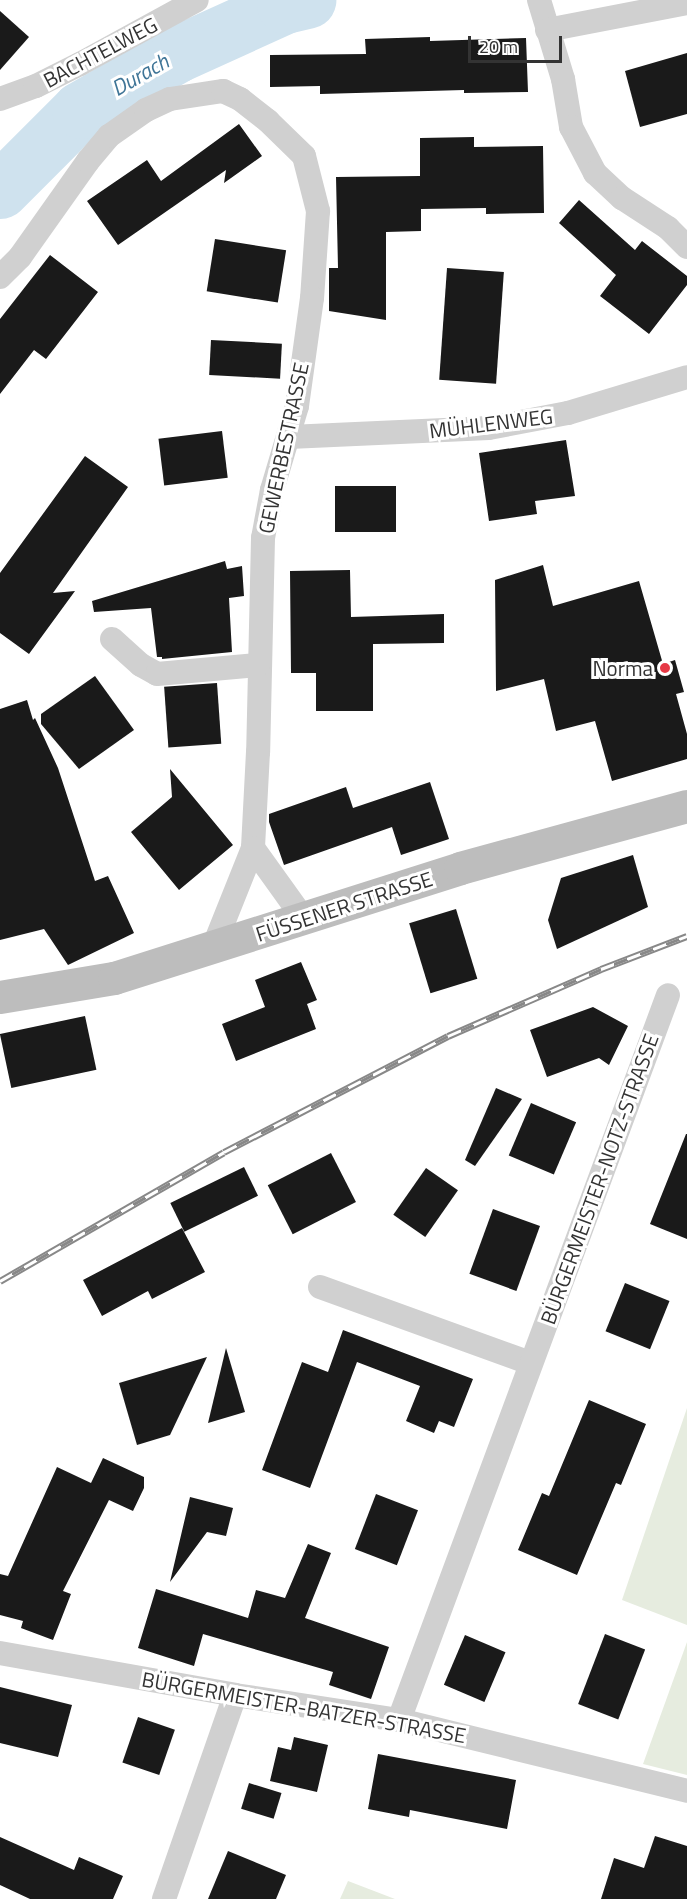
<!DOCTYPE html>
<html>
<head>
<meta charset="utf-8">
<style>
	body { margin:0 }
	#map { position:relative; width:687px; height:1899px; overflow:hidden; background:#fff; font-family:"Titillium Web",sans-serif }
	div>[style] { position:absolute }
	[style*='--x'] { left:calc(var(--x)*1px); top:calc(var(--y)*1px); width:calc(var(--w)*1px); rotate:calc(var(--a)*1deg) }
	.green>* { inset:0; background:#e6ecdf }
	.river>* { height:57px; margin:-28.5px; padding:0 28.5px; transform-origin:28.5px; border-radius:28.5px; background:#cfe2ee }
	.building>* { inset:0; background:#1a1a1a; transform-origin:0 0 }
	.minor>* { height:24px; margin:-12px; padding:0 12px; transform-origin:12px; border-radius:12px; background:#d0d0d0 }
	.secondary>* { height:33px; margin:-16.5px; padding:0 16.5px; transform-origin:16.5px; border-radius:16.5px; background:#bdbdbd }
	.rail>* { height:7px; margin-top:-3.5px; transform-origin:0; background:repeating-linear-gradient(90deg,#fff 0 14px,#888 0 28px); box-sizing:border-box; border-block:2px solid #888 }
	.dots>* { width:16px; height:16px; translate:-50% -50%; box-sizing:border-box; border:3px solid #fff; border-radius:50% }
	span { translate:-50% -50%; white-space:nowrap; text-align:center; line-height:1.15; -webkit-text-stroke:6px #fff; paint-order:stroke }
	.street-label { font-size:21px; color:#333 }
	.poi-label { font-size:21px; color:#333 }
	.right { translate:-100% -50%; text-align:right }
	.water-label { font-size:22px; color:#3f7597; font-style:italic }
	.scale { position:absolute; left:468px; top:36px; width:94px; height:27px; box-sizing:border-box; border:3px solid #333; border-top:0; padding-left:8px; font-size:18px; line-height:21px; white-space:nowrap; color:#333; -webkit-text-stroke:4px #fff; paint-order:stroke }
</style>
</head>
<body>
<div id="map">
	<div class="green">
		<i style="clip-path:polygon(687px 1408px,687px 1625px,622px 1600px)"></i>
		<i style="clip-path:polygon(687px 1642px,687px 1775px,643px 1764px)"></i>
		<i style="clip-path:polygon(348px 1881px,395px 1899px,340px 1899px)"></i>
	</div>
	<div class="river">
		<i style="--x:0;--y:190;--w:113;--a:-45"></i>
		<i style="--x:80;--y:110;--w:112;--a:-30"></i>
		<i style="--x:177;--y:54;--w:119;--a:-24.4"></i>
		<i style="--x:285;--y:5;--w:23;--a:-13"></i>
	</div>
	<div class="building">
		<i style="clip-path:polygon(0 11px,29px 37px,0 70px)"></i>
		<i style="clip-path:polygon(430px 37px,430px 41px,526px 38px,528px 92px,464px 93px,464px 90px,320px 94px,320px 86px,270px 87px,270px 55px,366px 54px,365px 39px)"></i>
		<i style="clip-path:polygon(687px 53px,687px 114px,640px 127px,625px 71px)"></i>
		<i style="clip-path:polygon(239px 124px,262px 156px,224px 183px,226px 170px,118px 245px,87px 201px,147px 160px,161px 181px)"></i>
		<i style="clip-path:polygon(474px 137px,474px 147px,543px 146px,544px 213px,486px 214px,486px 208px,421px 209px,421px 231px,386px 232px,386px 320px,329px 311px,329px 268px,338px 268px,336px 177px,420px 176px,420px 138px)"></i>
		<i style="clip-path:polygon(579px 200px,635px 250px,642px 241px,687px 276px,687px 285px,649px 334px,600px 296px,616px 275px,559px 223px)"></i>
		<i style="left:215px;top:239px;width:72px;height:53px;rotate:9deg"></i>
		<i style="clip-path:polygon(50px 255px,98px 292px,46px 359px,34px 350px,0 394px,0 319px)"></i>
		<i style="left:447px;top:268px;width:57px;height:112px;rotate:4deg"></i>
		<i style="left:211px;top:340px;width:71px;height:35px;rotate:3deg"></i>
		<i style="left:222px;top:431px;width:47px;height:64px;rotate:83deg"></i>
		<i style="clip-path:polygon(566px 440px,575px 496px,535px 501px,537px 514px,489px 521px,479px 453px)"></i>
		<i style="clip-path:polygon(85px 456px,128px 487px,53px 593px,75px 591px,29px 654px,0 633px,0 573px)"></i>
		<i style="left:335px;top:486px;width:61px;height:46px"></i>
		<i style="clip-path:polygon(225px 561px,227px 569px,242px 566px,244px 596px,229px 598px,232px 652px,162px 659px,162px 657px,157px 657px,151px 608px,94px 612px,92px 601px)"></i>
		<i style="clip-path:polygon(543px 565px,553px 606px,639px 581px,663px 664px,675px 660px,684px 692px,676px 694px,687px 734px,687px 759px,612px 781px,595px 721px,556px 731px,544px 679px,496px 691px,495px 580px)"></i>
		<i style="clip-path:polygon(350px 570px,351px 617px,444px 614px,444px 643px,373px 644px,373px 711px,316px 711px,316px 673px,291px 673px,290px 571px)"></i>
		<i style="clip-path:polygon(95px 676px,134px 730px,79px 769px,41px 724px,41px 714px)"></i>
		<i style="left:217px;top:683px;width:61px;height:53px;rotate:86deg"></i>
		<i style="clip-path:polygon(27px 700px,33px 720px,35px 718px,58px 768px,95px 881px,108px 876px,134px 933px,68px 965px,44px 929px,0 940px,0 709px)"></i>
		<i style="clip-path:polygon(170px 769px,233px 845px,179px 890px,131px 832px,172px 797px)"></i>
		<i style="clip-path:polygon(430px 782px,449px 839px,401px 855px,392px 827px,284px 865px,269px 822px,269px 814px,346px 787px,353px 808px)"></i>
		<i style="clip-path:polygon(633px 855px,648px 907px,557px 949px,548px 920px,561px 878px)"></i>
		<i style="left:456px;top:909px;width:73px;height:49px;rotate:73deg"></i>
		<i style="clip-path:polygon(301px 962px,317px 1000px,307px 1004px,316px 1029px,236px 1061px,222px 1024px,265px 1007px,255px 980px)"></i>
		<i style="clip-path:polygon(593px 1007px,628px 1026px,609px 1065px,599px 1058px,547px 1077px,530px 1030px)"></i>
		<i style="left:85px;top:1016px;width:55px;height:87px;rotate:78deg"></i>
		<i style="clip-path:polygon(496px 1088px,522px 1099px,475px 1166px,465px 1160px)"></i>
		<i style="left:531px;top:1103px;width:49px;height:57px;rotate:23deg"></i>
		<i style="clip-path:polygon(686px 1134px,687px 1134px,687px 1239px,650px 1224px)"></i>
		<i style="left:331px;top:1153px;width:55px;height:71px;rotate:63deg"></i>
		<i style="left:244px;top:1167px;width:32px;height:82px;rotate:64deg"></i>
		<i style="left:426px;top:1168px;width:39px;height:57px;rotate:35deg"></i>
		<i style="left:493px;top:1209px;width:50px;height:69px;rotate:20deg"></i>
		<i style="clip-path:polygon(182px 1228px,205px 1272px,152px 1299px,148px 1291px,102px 1316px,83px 1280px)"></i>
		<i style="left:625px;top:1283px;width:48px;height:52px;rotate:22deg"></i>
		<i style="clip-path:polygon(343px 1330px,473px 1379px,454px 1427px,439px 1421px,434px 1433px,406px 1421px,420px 1386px,357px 1362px,310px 1488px,262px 1470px,302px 1362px,328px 1372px)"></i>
		<i style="clip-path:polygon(226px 1348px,245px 1412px,208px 1423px)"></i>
		<i style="clip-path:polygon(207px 1357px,170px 1435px,137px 1445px,119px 1383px)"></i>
		<i style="clip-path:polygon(589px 1400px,646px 1424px,621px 1485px,616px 1483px,577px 1575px,518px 1550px,542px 1493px,549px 1496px)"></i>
		<i style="clip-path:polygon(103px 1458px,144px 1477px,144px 1488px,133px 1511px,109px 1500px,63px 1591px,71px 1594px,53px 1640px,21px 1628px,23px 1621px,0 1615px,0 1574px,8px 1576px,57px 1467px,91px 1483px)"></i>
		<i style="left:376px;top:1494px;width:45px;height:59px;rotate:21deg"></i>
		<i style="clip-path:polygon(190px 1497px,233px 1508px,226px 1536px,207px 1532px,170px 1582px)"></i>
		<i style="clip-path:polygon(308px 1544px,331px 1553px,305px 1618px,389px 1647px,371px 1699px,329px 1685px,333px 1672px,203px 1634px,194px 1666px,138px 1648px,156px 1589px,248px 1618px,256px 1590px,285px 1598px)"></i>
		<i style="left:605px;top:1634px;width:43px;height:75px;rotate:21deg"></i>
		<i style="left:465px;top:1635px;width:44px;height:54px;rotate:23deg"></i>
		<i style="clip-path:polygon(0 1687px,72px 1705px,58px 1757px,0 1743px)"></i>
		<i style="left:138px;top:1717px;width:39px;height:48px;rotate:19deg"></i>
		<i style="clip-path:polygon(294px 1737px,328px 1745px,317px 1792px,270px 1781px,278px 1747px,291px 1750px)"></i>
		<i style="clip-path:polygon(378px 1754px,516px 1780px,507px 1829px,410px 1810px,409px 1817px,368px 1809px)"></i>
		<i style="left:249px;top:1783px;width:34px;height:27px;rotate:17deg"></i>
		<i style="clip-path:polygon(655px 1836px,687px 1846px,687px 1899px,601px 1899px,614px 1858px,644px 1868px)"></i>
		<i style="clip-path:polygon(0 1837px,74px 1870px,79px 1857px,123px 1876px,113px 1899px,30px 1899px,0 1885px)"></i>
		<i style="clip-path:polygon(228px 1851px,286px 1875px,276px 1899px,208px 1899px)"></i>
	</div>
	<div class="minor">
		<i style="--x:539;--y:0;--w:83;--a:73.1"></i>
		<i style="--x:563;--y:79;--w:49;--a:80.5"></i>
		<i style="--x:571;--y:127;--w:52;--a:62.4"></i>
		<i style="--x:595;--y:173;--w:37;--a:43"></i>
		<i style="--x:622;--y:198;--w:55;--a:33.1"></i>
		<i style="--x:668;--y:228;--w:27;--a:45"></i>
		<i style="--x:547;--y:30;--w:143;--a:-10.9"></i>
		<i style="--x:0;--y:99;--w:38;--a:-20"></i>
		<i style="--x:36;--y:86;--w:49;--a:-26.6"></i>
		<i style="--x:80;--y:64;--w:133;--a:-28.7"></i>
		<i style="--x:0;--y:277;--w:28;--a:-45"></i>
		<i style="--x:20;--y:257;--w:118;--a:-54.7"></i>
		<i style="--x:88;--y:161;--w:33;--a:-50"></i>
		<i style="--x:109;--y:136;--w:45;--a:-35.1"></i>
		<i style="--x:146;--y:110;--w:26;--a:-25"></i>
		<i style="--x:170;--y:99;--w:54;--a:-8.6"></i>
		<i style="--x:223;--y:91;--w:19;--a:25"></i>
		<i style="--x:240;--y:99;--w:36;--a:38"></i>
		<i style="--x:268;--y:121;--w:50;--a:44.2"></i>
		<i style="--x:304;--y:156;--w:57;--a:75.7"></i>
		<i style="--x:318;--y:211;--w:87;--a:93.9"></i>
		<i style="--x:312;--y:298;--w:109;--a:97.9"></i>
		<i style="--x:297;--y:406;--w:88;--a:106.6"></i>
		<i style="--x:272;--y:490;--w:49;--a:100.6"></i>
		<i style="--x:263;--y:538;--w:214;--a:91.3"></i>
		<i style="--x:258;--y:752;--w:96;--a:93"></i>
		<i style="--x:253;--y:848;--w:108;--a:111.8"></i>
		<i style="--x:289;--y:437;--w:200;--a:-2.6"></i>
		<i style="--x:489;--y:428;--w:80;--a:-10.8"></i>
		<i style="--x:568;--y:413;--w:124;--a:-16.8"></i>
		<i style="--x:112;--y:639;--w:39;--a:42"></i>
		<i style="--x:141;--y:665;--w:18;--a:29"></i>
		<i style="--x:157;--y:674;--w:101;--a:-5.1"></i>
		<i style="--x:253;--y:848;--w:87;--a:54.3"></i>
		<i style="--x:320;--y:1287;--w:223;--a:19.9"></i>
		<i style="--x:0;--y:1653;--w:239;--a:10.1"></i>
		<i style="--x:235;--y:1695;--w:166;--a:8.7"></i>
		<i style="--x:399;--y:1720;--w:297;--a:13.8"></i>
		<i style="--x:399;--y:1720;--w:773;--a:-69.64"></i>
		<i style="--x:164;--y:1899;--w:216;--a:-70.8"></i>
	</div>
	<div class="secondary">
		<i style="--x:0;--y:997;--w:116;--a:-9.5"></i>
		<i style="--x:114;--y:978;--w:363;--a:-17.6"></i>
		<i style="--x:460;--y:868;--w:235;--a:-15.3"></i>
	</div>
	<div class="rail">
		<i style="--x:0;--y:1281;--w:258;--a:-29.9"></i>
		<i style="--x:224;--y:1152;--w:252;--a:-27.4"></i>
		<i style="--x:448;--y:1036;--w:167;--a:-23.6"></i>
		<i style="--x:601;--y:969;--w:92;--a:-21"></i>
	</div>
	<div class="dots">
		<i style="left:665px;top:668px;background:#e63946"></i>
	</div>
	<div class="street-label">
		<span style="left:100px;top:52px;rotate:-28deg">BACHTELWEG</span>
		<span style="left:491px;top:423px;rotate:-7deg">MÜHLENWEG</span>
		<span style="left:283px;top:448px;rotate:-78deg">GEWERBESTRASSE</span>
		<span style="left:344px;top:906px;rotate:-18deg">FÜSSENER STRASSE</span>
		<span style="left:599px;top:1179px;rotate:-70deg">BÜRGERMEISTER-NOTZ-STRASSE</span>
		<span style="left:304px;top:1707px;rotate:10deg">BÜRGERMEISTER-BATZER-STRASSE</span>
	</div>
	<div class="poi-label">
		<span class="right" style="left:653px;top:668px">Norma</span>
	</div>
	<div class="water-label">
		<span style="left:140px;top:75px;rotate:-30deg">Durach</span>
	</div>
	<div class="scale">20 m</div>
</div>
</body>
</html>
